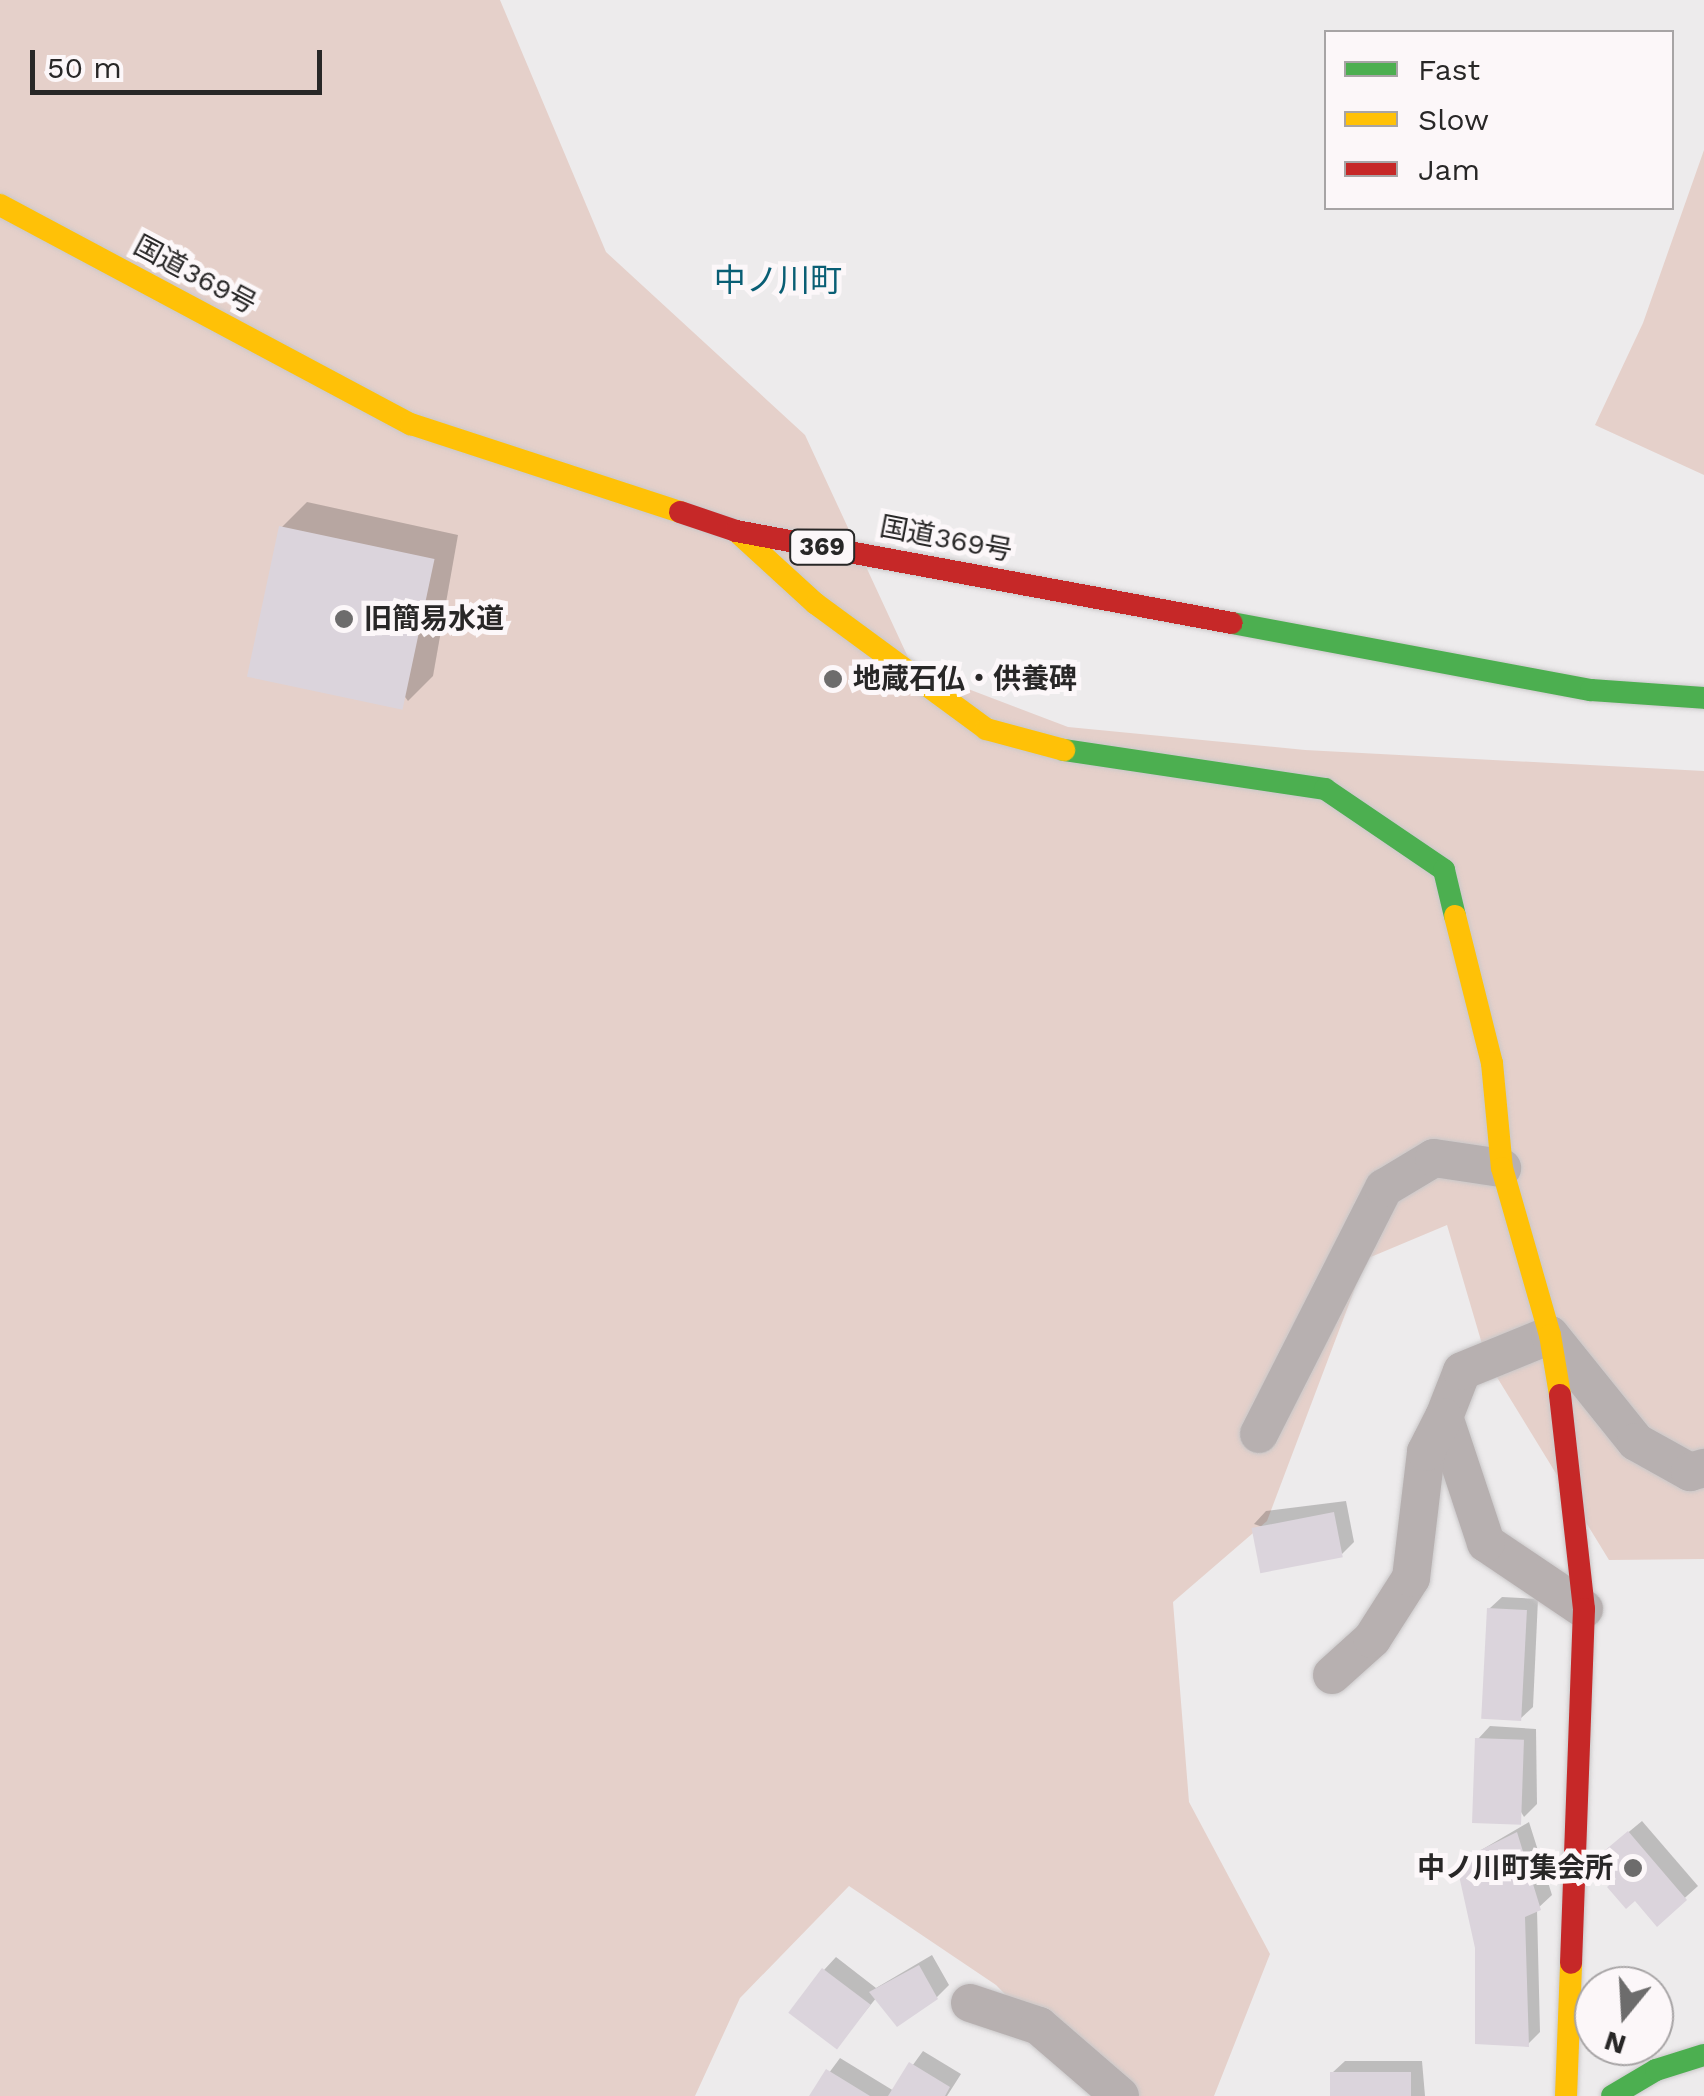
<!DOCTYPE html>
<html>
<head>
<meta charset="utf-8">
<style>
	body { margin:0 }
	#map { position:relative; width:1704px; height:2096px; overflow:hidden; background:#edebec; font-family:"Work Sans","Noto Sans JP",sans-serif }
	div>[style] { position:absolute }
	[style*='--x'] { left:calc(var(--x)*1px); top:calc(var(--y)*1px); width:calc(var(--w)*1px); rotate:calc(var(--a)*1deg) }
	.green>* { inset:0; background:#e5d0ca }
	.shadow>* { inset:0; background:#0003 }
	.building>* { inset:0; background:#dbd4dc; transform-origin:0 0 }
	.roads { filter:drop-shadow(0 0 2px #cac8c9) drop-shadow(0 0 2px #cac8c9) }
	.street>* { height:38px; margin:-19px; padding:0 19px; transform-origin:19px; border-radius:19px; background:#b7b0b0 }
	.fast>* { height:22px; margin:-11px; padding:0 11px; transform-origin:11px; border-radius:11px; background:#4caf50 }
	.slow>* { height:22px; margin:-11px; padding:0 11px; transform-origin:11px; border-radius:11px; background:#ffc107 }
	.jam>* { height:22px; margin:-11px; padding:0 11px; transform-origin:11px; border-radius:11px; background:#c62828 }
	.dots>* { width:28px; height:28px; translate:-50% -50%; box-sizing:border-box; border:5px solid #fcf7f9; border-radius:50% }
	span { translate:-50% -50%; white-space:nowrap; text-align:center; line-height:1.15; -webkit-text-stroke:10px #fcf7f9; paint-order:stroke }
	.shield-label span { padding:2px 8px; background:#fcf7f9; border:2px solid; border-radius:8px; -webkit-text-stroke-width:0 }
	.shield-label { font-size:25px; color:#282727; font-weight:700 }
	.street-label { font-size:28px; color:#282727 }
	.poi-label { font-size:28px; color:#282727; font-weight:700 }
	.left { translate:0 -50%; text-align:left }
	.right { translate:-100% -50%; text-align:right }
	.quarter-label { font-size:32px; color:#095e74 }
	.legend { position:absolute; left:1324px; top:30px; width:350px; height:180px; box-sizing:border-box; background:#fcf7f9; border:2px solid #a7a4a5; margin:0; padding:12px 18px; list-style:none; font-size:30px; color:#282727 }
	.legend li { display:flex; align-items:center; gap:20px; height:50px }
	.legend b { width:50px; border:2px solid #a7a4a5 }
	.north { position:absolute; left:1574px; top:1966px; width:100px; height:100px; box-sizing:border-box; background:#fcf7f9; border:2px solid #a7a4a5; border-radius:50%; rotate:198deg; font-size:28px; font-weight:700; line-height:40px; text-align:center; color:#282727 }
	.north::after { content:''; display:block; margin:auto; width:35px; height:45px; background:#6d6c6c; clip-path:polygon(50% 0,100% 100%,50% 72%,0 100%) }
	.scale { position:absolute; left:30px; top:50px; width:292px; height:45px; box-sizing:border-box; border:5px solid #282727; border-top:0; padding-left:12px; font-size:30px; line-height:35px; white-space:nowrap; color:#282727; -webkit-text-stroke:8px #fcf7f9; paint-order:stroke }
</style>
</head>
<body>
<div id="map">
	<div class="green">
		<i style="clip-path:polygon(0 0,500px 0,606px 252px,805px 435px,913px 668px,1068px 727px,1305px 750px,1704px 771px,1704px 1559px,1609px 1560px,1487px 1361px,1447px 1225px,1366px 1259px,1267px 1521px,1173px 1602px,1189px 1802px,1270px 1954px,1214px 2096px,1105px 2096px,996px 1985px,849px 1886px,740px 1998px,695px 2096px,0 2096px)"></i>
		<i style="clip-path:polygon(1704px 150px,1704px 475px,1595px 425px,1643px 323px)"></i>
	</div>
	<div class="shadow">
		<i style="clip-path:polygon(307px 502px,458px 535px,433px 676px,408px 701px,282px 527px)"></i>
		<i style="clip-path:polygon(1346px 1501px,1354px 1542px,1342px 1554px,1254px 1524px,1266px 1511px)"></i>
		<i style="clip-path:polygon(1502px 1597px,1538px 1599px,1533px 1707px,1520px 1719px,1489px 1609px)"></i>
		<i style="clip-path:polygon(1490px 1726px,1536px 1729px,1537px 1804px,1524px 1817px,1478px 1739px)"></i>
		<i style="clip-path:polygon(1642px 1821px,1698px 1886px,1657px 1923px,1613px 1845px)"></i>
		<i style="clip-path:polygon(1529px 1822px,1552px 1895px,1537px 1909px,1540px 2032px,1528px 2044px,1477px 1948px,1459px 1863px)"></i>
		<i style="clip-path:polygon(932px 1955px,949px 1985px,937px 1997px,877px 1997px,837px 2046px,824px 1970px,836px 1957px,876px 1988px)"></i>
		<i style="clip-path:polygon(923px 2051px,961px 2074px,947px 2096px,812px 2096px,840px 2058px,894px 2091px)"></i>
		<i style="clip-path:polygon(1345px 2061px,1422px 2061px,1425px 2096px,1332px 2096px,1332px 2073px)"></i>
	</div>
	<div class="building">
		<i style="left:279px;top:526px;width:159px;height:154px;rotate:12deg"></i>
		<i style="left:1334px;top:1512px;width:46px;height:84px;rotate:79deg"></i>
		<i style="left:1487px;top:1608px;width:40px;height:111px;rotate:3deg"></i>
		<i style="left:1475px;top:1738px;width:49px;height:85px;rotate:2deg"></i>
		<i style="clip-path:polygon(1628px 1831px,1687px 1900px,1657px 1927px,1635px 1901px,1626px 1909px,1607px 1887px,1616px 1879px,1597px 1857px)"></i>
		<i style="clip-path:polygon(1517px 1832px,1541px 1910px,1525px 1917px,1529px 2047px,1475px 2044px,1475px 1948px,1456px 1862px)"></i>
		<i style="clip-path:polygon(919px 1965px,938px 1999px,897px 2027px,869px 1992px)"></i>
		<i style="left:822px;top:1968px;width:61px;height:56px;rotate:37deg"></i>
		<i style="clip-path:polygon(909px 2062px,950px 2087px,945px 2096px,888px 2096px)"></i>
		<i style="clip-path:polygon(826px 2069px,870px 2096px,809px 2096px)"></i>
		<i style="left:1330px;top:2072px;width:81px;height:24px"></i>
	</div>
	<div class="roads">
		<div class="street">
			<i style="--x:1259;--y:1434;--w:276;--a:-63.1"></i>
			<i style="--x:1384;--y:1188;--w:58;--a:-31"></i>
			<i style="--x:1434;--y:1158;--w:69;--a:8.4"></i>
			<i style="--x:1584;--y:1609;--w:118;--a:-146"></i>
			<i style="--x:1486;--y:1543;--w:133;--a:-108.4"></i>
			<i style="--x:1444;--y:1417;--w:49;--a:-68.6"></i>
			<i style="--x:1462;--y:1371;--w:95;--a:-22.2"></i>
			<i style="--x:1550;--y:1335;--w:137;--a:51.2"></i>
			<i style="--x:1636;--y:1442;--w:62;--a:29.1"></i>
			<i style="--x:1690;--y:1472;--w:15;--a:-16"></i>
			<i style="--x:1332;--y:1675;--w:54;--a:-42"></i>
			<i style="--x:1372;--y:1639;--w:72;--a:-57.4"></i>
			<i style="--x:1411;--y:1578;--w:127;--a:-83.2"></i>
			<i style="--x:1426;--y:1452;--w:39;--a:-63"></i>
			<i style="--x:970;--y:2003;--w:73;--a:18.4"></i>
			<i style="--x:1039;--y:2026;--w:107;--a:40.8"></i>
		</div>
		<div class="fast">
			<i style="--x:1232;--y:623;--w:365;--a:10.6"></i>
			<i style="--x:1591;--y:690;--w:113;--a:4"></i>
			<i style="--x:1064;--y:750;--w:264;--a:8.5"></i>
			<i style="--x:1325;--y:789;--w:144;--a:34.2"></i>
			<i style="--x:1444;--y:870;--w:47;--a:76.6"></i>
			<i style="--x:1612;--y:2096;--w:51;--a:-30.6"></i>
			<i style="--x:1656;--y:2070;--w:50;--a:-17.4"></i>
		</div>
		<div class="slow">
			<i style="--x:0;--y:205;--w:466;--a:28.1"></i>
			<i style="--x:411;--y:424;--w:283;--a:18.1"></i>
			<i style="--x:736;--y:531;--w:108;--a:42.4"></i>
			<i style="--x:816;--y:604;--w:211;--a:36.3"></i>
			<i style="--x:986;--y:729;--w:81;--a:15.1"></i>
			<i style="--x:1455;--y:916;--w:152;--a:75.9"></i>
			<i style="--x:1492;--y:1063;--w:105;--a:84.6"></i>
			<i style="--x:1502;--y:1168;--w:174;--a:74"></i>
			<i style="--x:1550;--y:1335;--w:61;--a:80.5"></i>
			<i style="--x:1566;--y:2096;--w:133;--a:-87.8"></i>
		</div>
		<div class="jam">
			<i style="--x:680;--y:512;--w:59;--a:18.7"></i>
			<i style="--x:736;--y:531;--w:504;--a:10.51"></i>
			<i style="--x:1560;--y:1395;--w:215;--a:83.6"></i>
			<i style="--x:1584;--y:1609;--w:354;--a:92.1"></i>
		</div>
	</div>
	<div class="dots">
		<i style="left:344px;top:619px;background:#6d6c6c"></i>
		<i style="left:833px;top:679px;background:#6d6c6c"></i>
		<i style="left:1633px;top:1868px;background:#6d6c6c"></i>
	</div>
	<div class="shield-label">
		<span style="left:822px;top:547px">369</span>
	</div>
	<div class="street-label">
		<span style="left:195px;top:275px;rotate:28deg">国道369号</span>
		<span style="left:946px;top:539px;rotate:11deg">国道369号</span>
	</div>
	<div class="poi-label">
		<span class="left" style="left:364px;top:619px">旧簡易水道</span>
		<span class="left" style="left:853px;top:679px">地蔵石仏・供養碑</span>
		<span class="right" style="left:1613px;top:1868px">中ノ川町集会所</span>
	</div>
	<div class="quarter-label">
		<span style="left:778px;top:280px">中ノ川町</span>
	</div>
	<ul class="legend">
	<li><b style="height:12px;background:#4caf50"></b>Fast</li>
	<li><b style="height:12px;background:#ffc107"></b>Slow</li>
	<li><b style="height:12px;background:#c62828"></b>Jam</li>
	</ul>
	<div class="north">N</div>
	<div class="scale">50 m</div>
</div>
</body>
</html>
